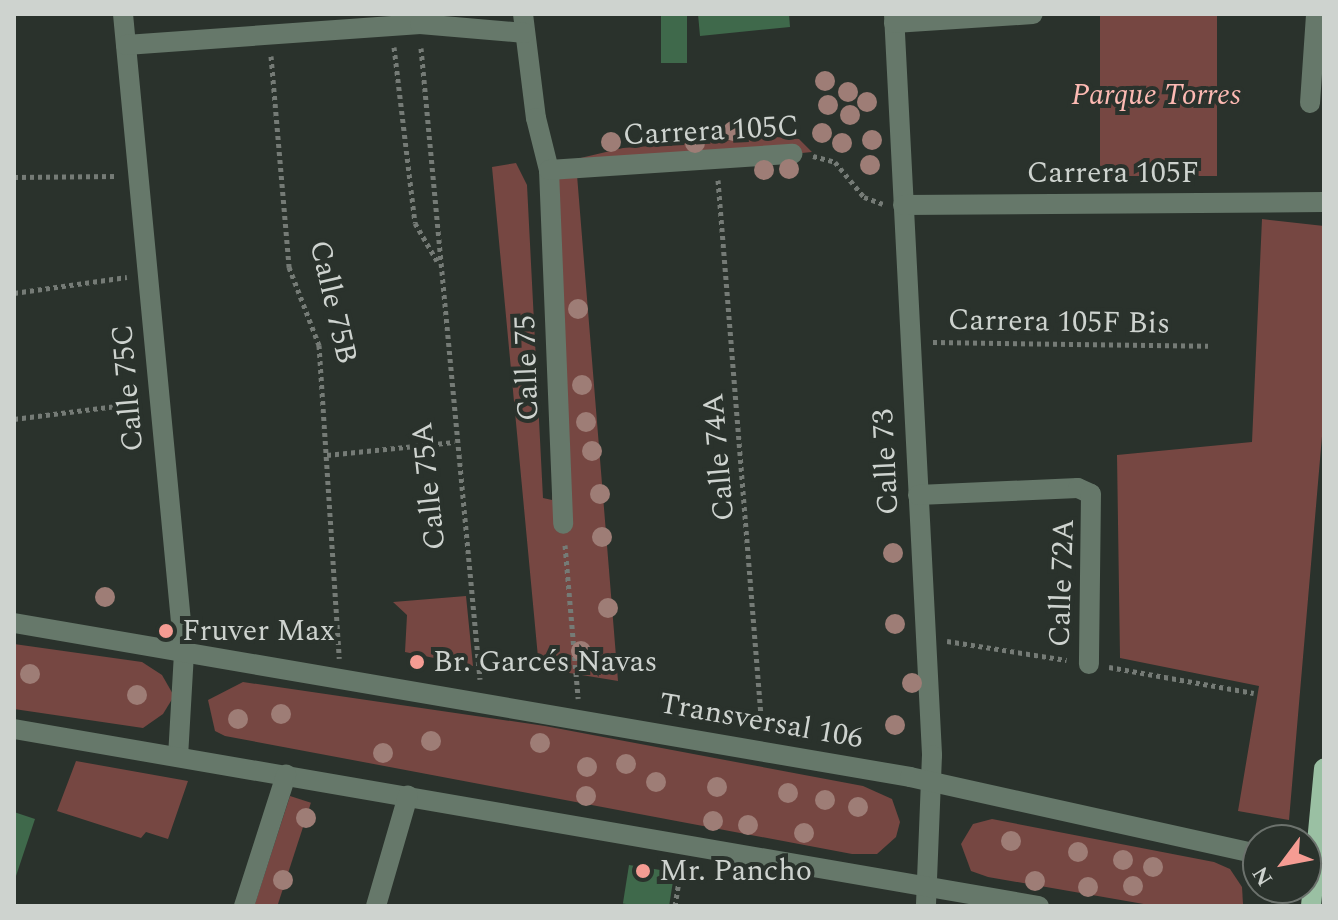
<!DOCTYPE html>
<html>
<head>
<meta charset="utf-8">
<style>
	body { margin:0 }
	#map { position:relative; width:1338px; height:920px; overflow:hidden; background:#2a322c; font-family:Spectral,serif }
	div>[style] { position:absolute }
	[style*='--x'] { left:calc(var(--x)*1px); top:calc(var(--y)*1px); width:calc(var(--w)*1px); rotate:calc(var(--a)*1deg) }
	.green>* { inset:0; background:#764742; transform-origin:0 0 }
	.building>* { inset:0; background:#3f694b; transform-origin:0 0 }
	.path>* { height:5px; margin-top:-2.5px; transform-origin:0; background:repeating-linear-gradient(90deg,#757b76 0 4px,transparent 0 8px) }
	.minor>* { height:20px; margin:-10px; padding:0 10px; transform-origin:10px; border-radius:10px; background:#66786a }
	.major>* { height:20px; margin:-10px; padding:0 10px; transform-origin:10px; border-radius:10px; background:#9ac0a3 }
	.trees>* { width:20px; height:20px; margin:-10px; border-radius:50%; background:#9e7d76 }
	.dots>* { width:22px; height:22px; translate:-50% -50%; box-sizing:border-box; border:4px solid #2a322c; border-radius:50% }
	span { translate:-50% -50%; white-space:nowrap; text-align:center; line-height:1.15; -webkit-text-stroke:8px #2a322c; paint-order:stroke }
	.park-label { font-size:30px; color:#fdbab3; font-style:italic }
	.street-label { font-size:30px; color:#ced3cf }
	.poi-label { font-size:30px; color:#ced3cf }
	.left { translate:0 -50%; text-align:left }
	.frame { position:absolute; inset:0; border:16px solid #ced3cf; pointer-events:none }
	.north { position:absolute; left:1242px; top:824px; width:80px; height:80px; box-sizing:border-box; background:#2a322c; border:2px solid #6c726d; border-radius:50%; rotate:238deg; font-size:22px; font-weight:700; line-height:32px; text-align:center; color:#ced3cf }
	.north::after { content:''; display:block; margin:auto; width:28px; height:36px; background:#f59c93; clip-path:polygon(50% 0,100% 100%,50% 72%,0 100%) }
</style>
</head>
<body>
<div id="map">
	<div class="green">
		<i style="left:1100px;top:14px;width:117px;height:162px"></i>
		<i style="clip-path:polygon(776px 137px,799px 139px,812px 152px,577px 175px,618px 681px,539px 668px,492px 167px,516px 163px,527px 185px,543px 498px,552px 500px,555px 164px,623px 148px)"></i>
		<i style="clip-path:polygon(1262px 219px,1324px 226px,1324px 413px,1289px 820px,1238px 811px,1259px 686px,1120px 658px,1117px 455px,1252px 442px)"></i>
		<i style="clip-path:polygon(466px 596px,473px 666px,405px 652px,407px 615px,393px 602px)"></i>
		<i style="clip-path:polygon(14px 644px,142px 662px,162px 675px,174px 696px,163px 714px,143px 728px,14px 709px)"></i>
		<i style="clip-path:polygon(243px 682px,545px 726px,863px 786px,892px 799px,900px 822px,896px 837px,877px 854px,852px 854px,225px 736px,215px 731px,208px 700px)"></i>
		<i style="clip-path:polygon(76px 761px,188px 781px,168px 839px,146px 832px,141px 838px,57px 811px)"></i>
		<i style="left:290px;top:796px;width:22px;height:116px;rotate:18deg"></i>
		<i style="clip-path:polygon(992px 819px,1214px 862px,1230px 869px,1242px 887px,1243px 904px,1155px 906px,988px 877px,971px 871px,961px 844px,973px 824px)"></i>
	</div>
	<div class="building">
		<i style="left:661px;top:14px;width:26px;height:49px"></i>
		<i style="clip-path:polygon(698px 14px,789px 14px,790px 27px,700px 36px)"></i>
		<i style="clip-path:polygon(14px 812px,35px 819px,15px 879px,14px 879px)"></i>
		<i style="left:629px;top:865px;width:46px;height:39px;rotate:9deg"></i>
	</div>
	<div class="path">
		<i style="--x:394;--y:47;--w:177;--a:83.2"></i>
		<i style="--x:415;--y:223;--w:44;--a:59.9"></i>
		<i style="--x:421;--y:48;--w:634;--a:84.66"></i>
		<i style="--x:271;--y:56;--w:212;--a:85.1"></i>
		<i style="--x:289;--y:267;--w:84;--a:69"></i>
		<i style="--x:319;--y:345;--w:314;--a:86.3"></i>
		<i style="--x:813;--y:156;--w:23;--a:15"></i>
		<i style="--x:835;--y:162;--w:45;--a:50.4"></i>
		<i style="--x:864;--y:197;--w:20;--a:20"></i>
		<i style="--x:14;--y:177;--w:103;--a:-0.6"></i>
		<i style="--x:718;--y:180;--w:550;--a:85.41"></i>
		<i style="--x:14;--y:293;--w:114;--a:-8.1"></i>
		<i style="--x:933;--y:342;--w:275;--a:0.8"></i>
		<i style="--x:14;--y:419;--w:127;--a:-7.2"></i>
		<i style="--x:327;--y:455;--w:128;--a:-5.8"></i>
		<i style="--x:565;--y:545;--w:154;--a:85.1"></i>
		<i style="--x:947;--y:641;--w:121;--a:9"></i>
		<i style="--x:1109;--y:667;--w:147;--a:10.2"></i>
		<i style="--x:675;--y:906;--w:39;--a:-81"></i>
	</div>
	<div class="minor">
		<i style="--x:123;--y:14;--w:642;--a:84.55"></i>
		<i style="--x:184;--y:653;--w:104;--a:93.3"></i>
		<i style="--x:523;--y:14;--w:105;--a:82.9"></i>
		<i style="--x:536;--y:118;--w:54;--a:76"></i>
		<i style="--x:549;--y:170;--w:354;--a:87.7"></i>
		<i style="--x:894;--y:14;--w:742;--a:87.06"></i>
		<i style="--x:932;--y:755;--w:151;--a:92.3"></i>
		<i style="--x:894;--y:23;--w:139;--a:-3.7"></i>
		<i style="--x:126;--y:45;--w:295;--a:-4.1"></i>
		<i style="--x:420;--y:24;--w:105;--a:4.9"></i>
		<i style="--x:1310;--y:103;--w:89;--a:-86.1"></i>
		<i style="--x:549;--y:170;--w:244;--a:-3.8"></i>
		<i style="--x:903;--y:205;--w:421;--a:-0.4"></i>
		<i style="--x:918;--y:495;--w:160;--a:-2.5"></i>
		<i style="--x:1078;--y:488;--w:14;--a:25"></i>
		<i style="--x:1091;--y:494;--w:170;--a:90.7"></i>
		<i style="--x:14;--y:623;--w:909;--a:9.75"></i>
		<i style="--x:910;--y:777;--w:356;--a:12.5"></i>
		<i style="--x:14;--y:729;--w:1040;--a:9.8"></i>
		<i style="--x:244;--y:906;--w:138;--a:-72.2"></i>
		<i style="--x:376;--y:906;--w:115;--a:-73.8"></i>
	</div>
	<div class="major">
		<i style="--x:1311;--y:906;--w:138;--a:-84.6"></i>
	</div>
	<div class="trees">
		<i style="left:825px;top:81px"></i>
		<i style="left:848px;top:92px"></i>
		<i style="left:867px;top:102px"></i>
		<i style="left:828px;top:105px"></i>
		<i style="left:850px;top:115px"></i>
		<i style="left:762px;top:127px"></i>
		<i style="left:733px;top:131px"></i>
		<i style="left:822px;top:133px"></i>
		<i style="left:872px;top:140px"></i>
		<i style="left:611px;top:142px"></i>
		<i style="left:695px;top:143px"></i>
		<i style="left:842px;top:143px"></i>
		<i style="left:870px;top:165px"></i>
		<i style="left:789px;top:169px"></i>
		<i style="left:764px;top:170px"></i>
		<i style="left:578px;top:309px"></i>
		<i style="left:582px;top:385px"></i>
		<i style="left:586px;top:422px"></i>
		<i style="left:592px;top:451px"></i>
		<i style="left:600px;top:494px"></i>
		<i style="left:602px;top:537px"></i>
		<i style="left:893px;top:553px"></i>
		<i style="left:105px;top:597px"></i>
		<i style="left:608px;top:608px"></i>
		<i style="left:895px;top:624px"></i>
		<i style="left:581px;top:651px"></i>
		<i style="left:30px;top:674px"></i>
		<i style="left:912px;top:683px"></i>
		<i style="left:137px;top:695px"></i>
		<i style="left:281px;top:714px"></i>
		<i style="left:238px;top:719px"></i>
		<i style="left:895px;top:725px"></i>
		<i style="left:431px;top:741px"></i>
		<i style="left:540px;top:743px"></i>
		<i style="left:383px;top:753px"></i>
		<i style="left:626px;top:764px"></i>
		<i style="left:587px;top:767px"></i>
		<i style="left:656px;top:782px"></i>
		<i style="left:717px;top:787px"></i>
		<i style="left:788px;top:793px"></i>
		<i style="left:586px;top:796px"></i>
		<i style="left:825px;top:800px"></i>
		<i style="left:858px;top:807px"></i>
		<i style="left:306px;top:818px"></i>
		<i style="left:713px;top:821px"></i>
		<i style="left:748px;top:825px"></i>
		<i style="left:804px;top:833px"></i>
		<i style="left:1011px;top:841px"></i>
		<i style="left:1078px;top:852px"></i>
		<i style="left:1123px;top:860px"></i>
		<i style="left:1153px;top:867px"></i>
		<i style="left:283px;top:880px"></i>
		<i style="left:1035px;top:881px"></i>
		<i style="left:1133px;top:886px"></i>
		<i style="left:1088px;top:887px"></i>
	</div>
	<div class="dots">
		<i style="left:166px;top:631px;background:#f59c93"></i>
		<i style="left:417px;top:662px;background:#f59c93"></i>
		<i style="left:643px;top:871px;background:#f59c93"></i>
	</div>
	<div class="park-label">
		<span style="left:1156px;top:95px">Parque Torres</span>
	</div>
	<div class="street-label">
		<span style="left:711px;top:131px;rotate:-3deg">Carrera 105C</span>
		<span style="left:1113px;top:173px">Carrera 105F</span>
		<span style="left:333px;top:302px;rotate:77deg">Calle 75B</span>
		<span style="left:1059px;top:322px;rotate:1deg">Carrera 105F Bis</span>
		<span style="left:527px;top:368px;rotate:-92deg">Calle 75</span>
		<span style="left:128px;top:388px;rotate:-95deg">Calle 75C</span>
		<span style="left:719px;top:457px;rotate:-95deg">Calle 74A</span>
		<span style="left:886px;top:462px;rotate:-93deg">Calle 73</span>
		<span style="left:429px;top:486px;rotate:-96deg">Calle 75A</span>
		<span style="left:1062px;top:583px;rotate:-88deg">Calle 72A</span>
		<span style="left:761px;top:721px;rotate:10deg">Transversal 106</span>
	</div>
	<div class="poi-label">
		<span class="left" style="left:182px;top:631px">Fruver Max</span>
		<span class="left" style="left:433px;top:662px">Br. Garcés Navas</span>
		<span class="left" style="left:659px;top:871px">Mr. Pancho</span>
	</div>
	<div class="frame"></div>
	<div class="north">N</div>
</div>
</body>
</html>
